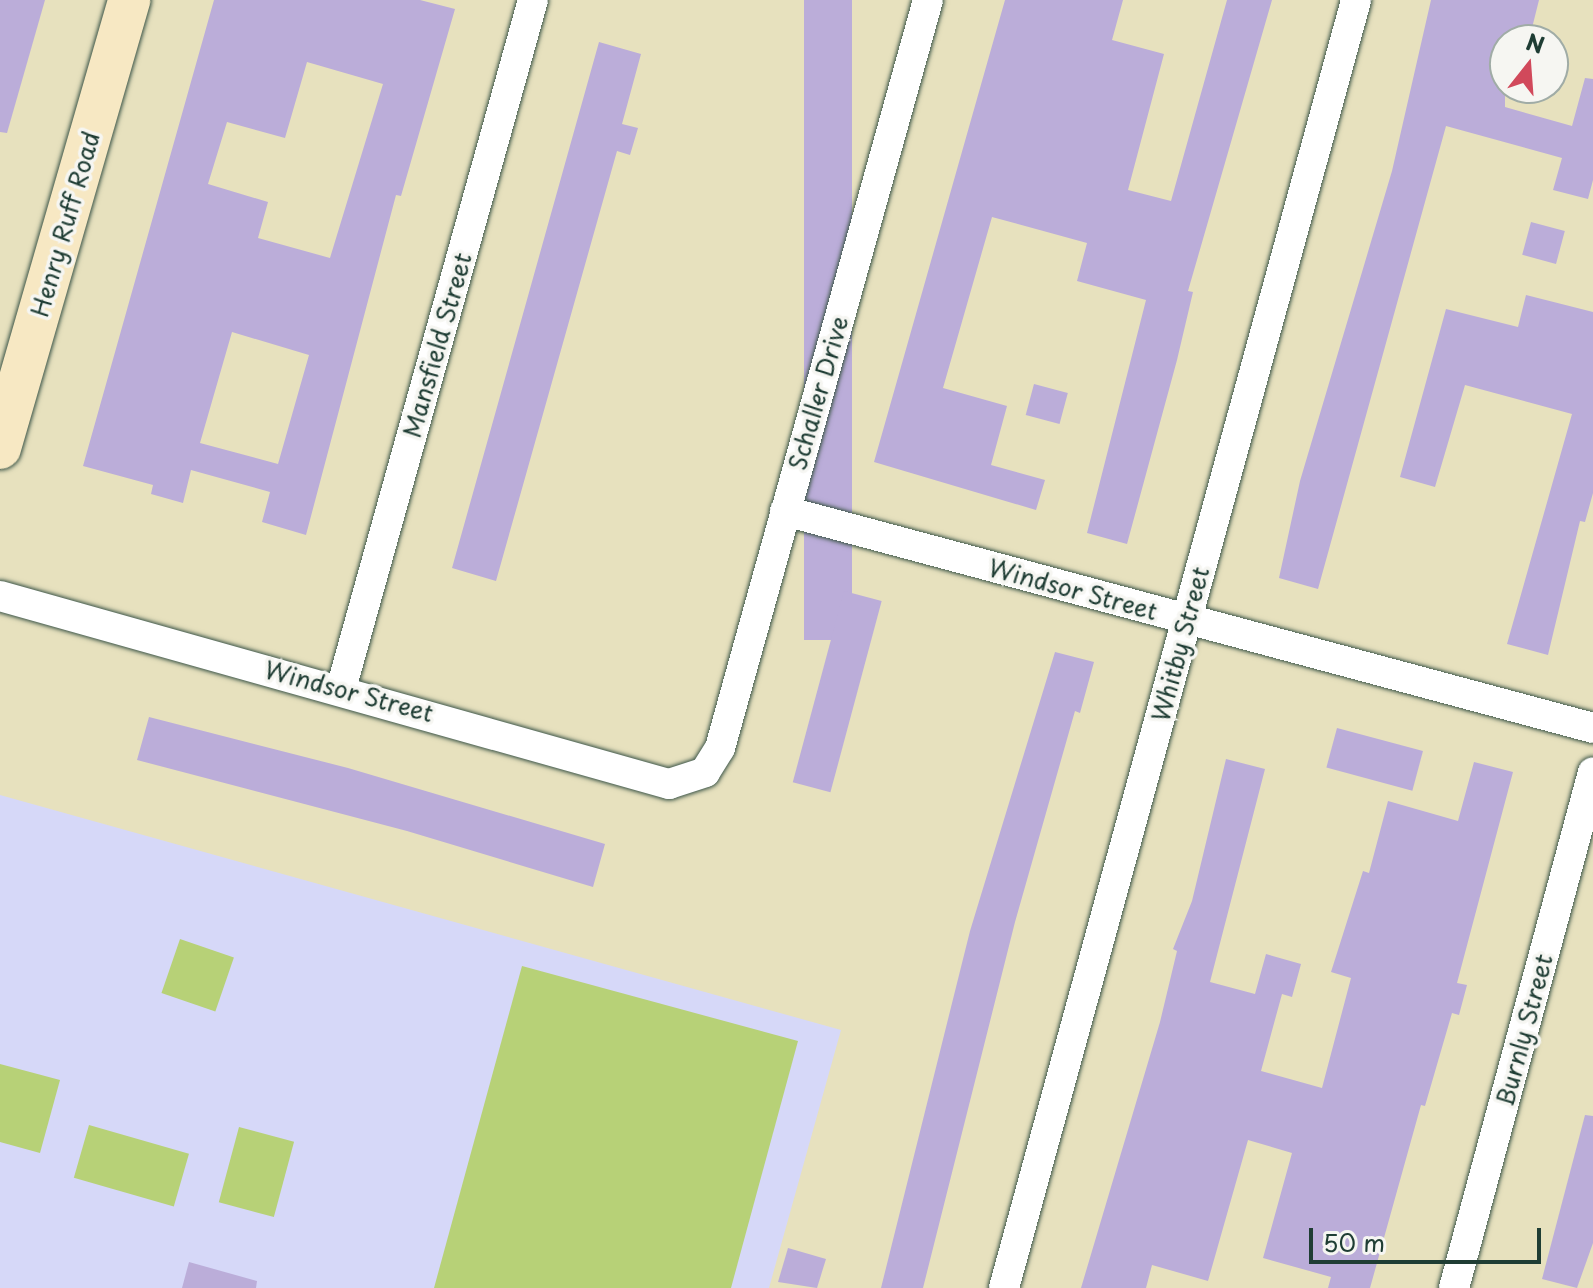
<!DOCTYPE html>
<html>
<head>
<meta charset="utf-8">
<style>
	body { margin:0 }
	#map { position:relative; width:1593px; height:1288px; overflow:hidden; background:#e7e1be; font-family:"Playpen Sans",sans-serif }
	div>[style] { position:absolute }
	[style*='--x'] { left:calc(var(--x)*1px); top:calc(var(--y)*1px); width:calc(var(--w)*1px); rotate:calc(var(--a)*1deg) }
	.built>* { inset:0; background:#d6d8f8 }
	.green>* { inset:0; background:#b7d177; transform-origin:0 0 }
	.building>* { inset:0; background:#bbadd9; transform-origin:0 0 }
	.roads { filter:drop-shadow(0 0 2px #3d5649) drop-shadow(0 0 2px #3d5649) }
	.street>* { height:30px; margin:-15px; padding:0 15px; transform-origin:15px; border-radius:15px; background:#fff }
	.secondary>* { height:42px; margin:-21px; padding:0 21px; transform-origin:21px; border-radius:21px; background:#f7e8c3 }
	span { translate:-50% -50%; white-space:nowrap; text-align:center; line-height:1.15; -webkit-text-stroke:7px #f6f6f2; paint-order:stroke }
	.street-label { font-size:24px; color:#1f3d34 }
	.north { position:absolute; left:1489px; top:24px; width:80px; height:80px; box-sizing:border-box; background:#f6f6f2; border:2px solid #a0aca6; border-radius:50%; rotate:17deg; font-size:22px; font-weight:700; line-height:32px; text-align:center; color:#1f3d34 }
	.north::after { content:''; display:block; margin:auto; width:28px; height:36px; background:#d1495b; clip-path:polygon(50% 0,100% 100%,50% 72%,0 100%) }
	.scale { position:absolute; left:1309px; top:1228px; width:232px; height:36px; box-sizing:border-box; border:4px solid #1f3d34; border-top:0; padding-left:10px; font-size:24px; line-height:28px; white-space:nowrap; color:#1f3d34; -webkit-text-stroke:6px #f6f6f2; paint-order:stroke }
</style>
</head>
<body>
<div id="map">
	<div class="built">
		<i style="clip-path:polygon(0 795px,841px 1030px,769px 1288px,0 1288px)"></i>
	</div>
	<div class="green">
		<i style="left:180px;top:939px;width:57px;height:57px;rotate:19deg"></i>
		<i style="clip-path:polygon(522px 966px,798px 1041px,731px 1288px,434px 1288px)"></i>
		<i style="clip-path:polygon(0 1064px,60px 1080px,40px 1153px,0 1142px)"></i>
		<i style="left:89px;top:1125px;width:104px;height:55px;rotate:16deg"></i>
		<i style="left:239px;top:1127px;width:57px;height:78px;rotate:15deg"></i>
	</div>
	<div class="building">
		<i style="clip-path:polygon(0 0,45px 0,7px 133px,0 132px)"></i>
		<i style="clip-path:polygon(evenodd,214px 0,420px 0,455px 9px,401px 196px,396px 195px,306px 535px,262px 522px,270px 492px,191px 470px,183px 503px,151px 494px,153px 485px,83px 466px,214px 0,307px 62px,383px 84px,330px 258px,258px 238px,268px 202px,208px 184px,227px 122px,285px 138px,307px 62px,214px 0,232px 332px,309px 355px,278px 464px,200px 443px,232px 332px)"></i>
		<i style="left:804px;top:0;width:48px;height:640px"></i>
		<i style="clip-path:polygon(1005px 0,1123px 0,1112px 40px,1164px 54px,1128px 190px,1171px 201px,1227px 0,1272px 0,1188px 291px,1193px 292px,1177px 360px,1127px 544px,1087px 533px,1146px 300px,1077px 281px,1087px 243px,992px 217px,943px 388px,1007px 406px,991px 465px,1045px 480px,1036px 510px,874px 462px)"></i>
		<i style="clip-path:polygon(1431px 0,1539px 0,1529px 40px,1505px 40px,1505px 107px,1572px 126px,1585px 78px,1593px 79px,1593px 180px,1588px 199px,1553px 190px,1562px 158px,1446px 126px,1318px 589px,1279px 578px,1300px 481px,1392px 171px)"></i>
		<i style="clip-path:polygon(599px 42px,641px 54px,622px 124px,638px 128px,630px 155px,617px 151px,496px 581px,452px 568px)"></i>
		<i style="left:1531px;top:222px;width:35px;height:34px;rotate:15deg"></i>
		<i style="clip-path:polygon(1526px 295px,1593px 312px,1593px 493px,1585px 522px,1580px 521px,1548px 655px,1507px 644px,1572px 414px,1465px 385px,1435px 487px,1400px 477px,1446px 309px,1518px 327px)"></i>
		<i style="left:1034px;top:384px;width:35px;height:32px;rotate:15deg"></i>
		<i style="left:844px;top:591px;width:39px;height:198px;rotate:15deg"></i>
		<i style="clip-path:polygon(1055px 652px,1094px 662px,1080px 713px,1075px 711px,1015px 922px,923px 1288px,881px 1288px,970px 931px)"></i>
		<i style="clip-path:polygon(149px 717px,348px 768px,605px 844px,593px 887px,407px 831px,137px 760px)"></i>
		<i style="left:1337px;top:728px;width:89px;height:41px;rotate:15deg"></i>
		<i style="clip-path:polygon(1226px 759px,1265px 769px,1210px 982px,1255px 994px,1266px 954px,1301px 964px,1292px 997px,1282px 994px,1261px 1071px,1322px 1088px,1351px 978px,1331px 972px,1363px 871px,1369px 873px,1388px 801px,1458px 821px,1474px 762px,1513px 772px,1457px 983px,1467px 985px,1459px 1015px,1452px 1013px,1425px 1106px,1421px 1105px,1370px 1288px,1328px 1288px,1331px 1277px,1263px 1258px,1292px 1153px,1248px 1140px,1208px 1281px,1152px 1265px,1146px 1288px,1081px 1288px,1160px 1022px,1177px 951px,1173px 949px,1192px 901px)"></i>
		<i style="clip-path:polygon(1585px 1115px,1593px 1116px,1593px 1243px,1577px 1288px,1542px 1279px)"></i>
		<i style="clip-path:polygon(788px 1248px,826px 1259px,817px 1288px,778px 1282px)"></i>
		<i style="clip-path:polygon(189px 1262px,257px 1281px,256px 1288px,182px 1288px)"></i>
	</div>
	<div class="roads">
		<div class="street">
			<i style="--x:785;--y:511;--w:837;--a:15.03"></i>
			<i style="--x:0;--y:596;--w:695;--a:15.7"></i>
			<i style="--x:669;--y:784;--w:38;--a:-18"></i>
			<i style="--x:705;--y:772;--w:28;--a:-58"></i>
			<i style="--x:720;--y:748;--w:776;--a:-74.46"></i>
			<i style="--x:341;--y:689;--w:715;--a:-74.43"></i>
			<i style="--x:1004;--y:1288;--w:1335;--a:-74.71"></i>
			<i style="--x:1454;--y:1288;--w:534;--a:-74.92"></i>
		</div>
		<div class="secondary">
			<i style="--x:0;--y:448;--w:466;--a:-73.9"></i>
		</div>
	</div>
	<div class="street-label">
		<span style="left:65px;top:224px;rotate:-74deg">Henry Ruff Road</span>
		<span style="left:437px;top:345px;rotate:-74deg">Mansfield Street</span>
		<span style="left:818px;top:393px;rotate:-74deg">Schaller Drive</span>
		<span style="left:1073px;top:589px;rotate:15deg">Windsor Street</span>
		<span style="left:1180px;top:644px;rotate:-75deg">Whitby Street</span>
		<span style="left:349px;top:691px;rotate:15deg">Windsor Street</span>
		<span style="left:1524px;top:1030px;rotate:-75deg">Burnly Street</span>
	</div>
	<div class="north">N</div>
	<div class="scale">50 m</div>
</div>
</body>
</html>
